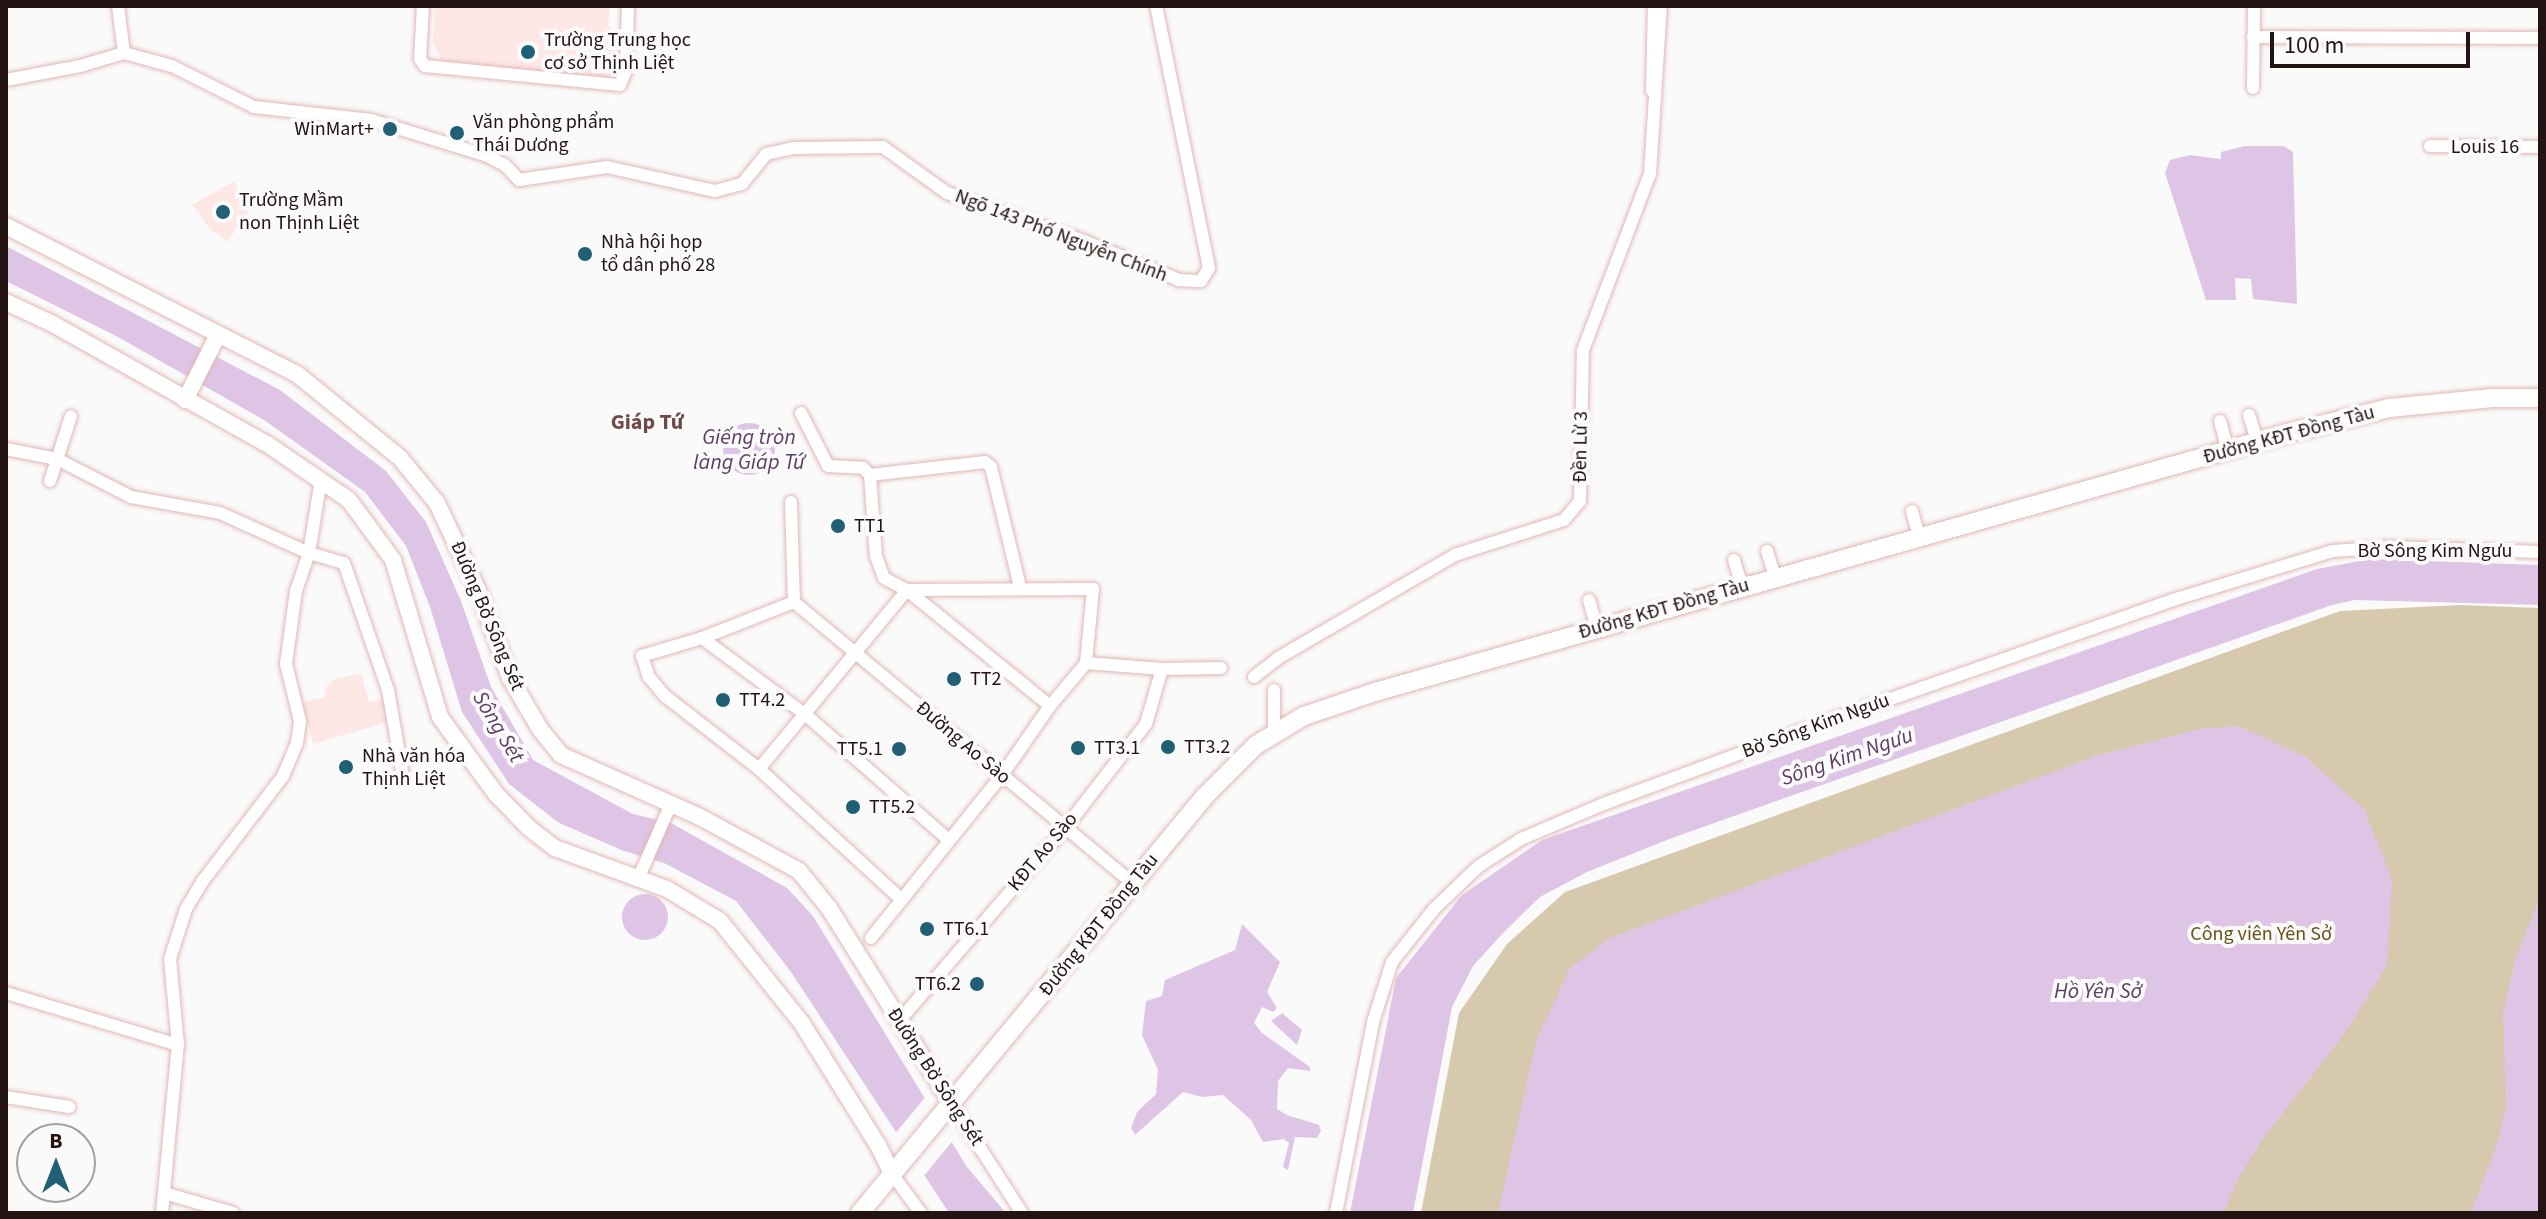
<!DOCTYPE html>
<html>
<head>
<meta charset="utf-8">
<style>
	body { margin:0 }
	#map { position:relative; width:2546px; height:1219px; overflow:hidden; background:#fafafa; font-family:"Source Sans 3",sans-serif }
	div>[style] { position:absolute }
	[style*='--x'] { left:calc(var(--x)*1px); top:calc(var(--y)*1px); width:calc(var(--w)*1px); rotate:calc(var(--a)*1deg) }
	.built>* { inset:0; background:#fde8e6 }
	.green>* { inset:0; background:#d6c9ad }
	.water>* { inset:0; background:#dfc5e5 }
	.round { border-radius:50% }
	.pier>* { inset:0; background:#fafafa }
	.roads { filter:drop-shadow(0 0 2px #e1b7b4) drop-shadow(0 0 2px #e1b7b4) }
	.minor>* { height:12px; margin:-6px; padding:0 6px; transform-origin:6px; border-radius:6px; background:#fff }
	.tertiary>* { height:16px; margin:-8px; padding:0 8px; transform-origin:8px; border-radius:8px; background:#fff }
	.secondary>* { height:18px; margin:-9px; padding:0 9px; transform-origin:9px; border-radius:9px; background:#fff }
	.dots>* { width:22px; height:22px; translate:-50% -50%; box-sizing:border-box; border:4px solid #fafafa; border-radius:50% }
	span { translate:-50% -50%; white-space:nowrap; text-align:center; line-height:1.15; -webkit-text-stroke:8px #fafafa; paint-order:stroke }
	.poi-label { font-size:20px; color:#231413 }
	.left { translate:0 -50%; text-align:left }
	.right { translate:-100% -50%; text-align:right }
	.street-label { font-size:20px; color:#231413 }
	.park-label { font-size:20px; color:#695216 }
	.neighbourhood-label { font-size:22px; color:#6e4a48; font-weight:700 }
	.water-label { font-size:22px; color:#5e3c66; font-style:italic }
	.frame { position:absolute; inset:0; border:8px solid #231413; pointer-events:none }
	.north { position:absolute; left:16px; top:1123px; width:80px; height:80px; box-sizing:border-box; background:#fafafa; border:2px solid #a49e9e; border-radius:50%; rotate:0deg; font-size:22px; font-weight:700; line-height:32px; text-align:center; color:#231413 }
	.north::after { content:''; display:block; margin:auto; width:28px; height:36px; background:#205f75; clip-path:polygon(50% 0,100% 100%,50% 72%,0 100%) }
	.scale { position:absolute; left:2270px; top:32px; width:200px; height:36px; box-sizing:border-box; border:4px solid #231413; border-top:0; padding-left:10px; font-size:24px; line-height:28px; white-space:nowrap; color:#231413; -webkit-text-stroke:6px #fafafa; paint-order:stroke }
</style>
</head>
<body>
<div id="map">
	<div class="built">
		<i style="clip-path:polygon(435px 6px,610px 6px,608px 25px,619px 36px,619px 71px,610px 79px,442px 62px,433px 42px)"></i>
		<i style="clip-path:polygon(234px 181px,241px 193px,255px 202px,227px 242px,210px 229px,192px 205px)"></i>
		<i style="clip-path:polygon(361px 673px,369px 702px,386px 698px,391px 721px,313px 744px,302px 702px,326px 697px,324px 690px,333px 680px)"></i>
	</div>
	<div class="green">
		<i style="clip-path:polygon(2460px 605px,2540px 608px,2540px 1213px,1421px 1213px,1459px 1013px,1507px 944px,1565px 892px,2340px 611px)"></i>
	</div>
	<div class="water">
		<i style="clip-path:polygon(2245px 146px,2284px 146px,2293px 152px,2297px 304px,2253px 299px,2251px 279px,2235px 278px,2236px 300px,2206px 300px,2165px 173px,2170px 160px,2190px 155px,2221px 159px,2221px 152px)"></i>
		<i style="clip-path:polygon(6px 246px,280px 390px,386px 471px,426px 522px,461px 601px,491px 687px,533px 760px,633px 814px,671px 823px,787px 888px,813px 916px,967px 1167px,1006px 1213px,949px 1213px,791px 972px,736px 901px,664px 863px,624px 851px,559px 823px,509px 784px,462px 712px,430px 607px,406px 546px,365px 492px,264px 420px,118px 337px,6px 281px)"></i>
		<i class="round" style="left:723px;top:423px;width:52px;height:52px"></i>
		<i style="clip-path:polygon(2370px 559px,2540px 565px,2540px 605px,2355px 600px,2332px 605px,1672px 838px,1587px 872px,1540px 897px,1503px 933px,1473px 966px,1452px 1007px,1413px 1213px,1350px 1213px,1396px 978px,1462px 895px,1542px 840px,2317px 569px)"></i>
		<i style="clip-path:polygon(2238px 726px,2304px 756px,2364px 809px,2392px 880px,2387px 965px,2345px 1033px,2262px 1140px,2237px 1180px,2224px 1213px,1498px 1213px,1537px 1038px,1570px 968px,1610px 938px,2096px 756px,2200px 729px)"></i>
		<i class="round" style="left:622px;top:894px;width:46px;height:46px"></i>
		<i style="clip-path:polygon(2540px 897px,2540px 1213px,2471px 1213px,2499px 1138px,2506px 1106px,2503px 1013px,2516px 958px)"></i>
		<i style="clip-path:polygon(1242px 924px,1280px 962px,1267px 992px,1277px 1008px,1273px 1012px,1262px 1007px,1254px 1023px,1262px 1033px,1310px 1067px,1310px 1071px,1288px 1068px,1278px 1081px,1277px 1109px,1287px 1115px,1319px 1125px,1321px 1131px,1317px 1138px,1295px 1137px,1288px 1170px,1283px 1167px,1289px 1143px,1284px 1139px,1263px 1142px,1251px 1120px,1223px 1095px,1202px 1097px,1183px 1092px,1135px 1135px,1131px 1128px,1137px 1112px,1156px 1094px,1158px 1070px,1142px 1035px,1146px 1001px,1162px 996px,1165px 980px,1235px 950px)"></i>
		<i style="clip-path:polygon(1282px 1013px,1302px 1030px,1297px 1045px,1271px 1021px)"></i>
	</div>
	<div class="pier">
		<i style="clip-path:polygon(928px 1094px,955px 1138px,923px 1177px,893px 1136px)"></i>
	</div>
	<div class="roads">
		<div class="minor">
			<i style="--x:118;--y:6;--w:47;--a:82.7"></i>
			<i style="--x:423;--y:6;--w:53;--a:93.2"></i>
			<i style="--x:420;--y:59;--w:9;--a:54"></i>
			<i style="--x:425;--y:66;--w:196;--a:5.6"></i>
			<i style="--x:620;--y:85;--w:16;--a:-68"></i>
			<i style="--x:626;--y:70;--w:64;--a:-88.2"></i>
			<i style="--x:2253;--y:37;--w:287;--a:0.2"></i>
			<i style="--x:124;--y:53;--w:50;--a:15.2"></i>
			<i style="--x:172;--y:66;--w:92;--a:26.6"></i>
			<i style="--x:254;--y:107;--w:118;--a:6.3"></i>
			<i style="--x:371;--y:120;--w:119;--a:17.1"></i>
			<i style="--x:485;--y:155;--w:22;--a:27"></i>
			<i style="--x:505;--y:165;--w:21;--a:47"></i>
			<i style="--x:519;--y:180;--w:89;--a:-8.4"></i>
			<i style="--x:607;--y:167;--w:111;--a:12.5"></i>
			<i style="--x:715;--y:191;--w:28;--a:-15"></i>
			<i style="--x:742;--y:184;--w:38;--a:-51"></i>
			<i style="--x:766;--y:154;--w:29;--a:-12"></i>
			<i style="--x:794;--y:148;--w:89;--a:-0.6"></i>
			<i style="--x:883;--y:147;--w:79;--a:35.7"></i>
			<i style="--x:947;--y:193;--w:145;--a:19.3"></i>
			<i style="--x:1084;--y:241;--w:103;--a:22.3"></i>
			<i style="--x:1179;--y:280;--w:22;--a:3"></i>
			<i style="--x:1201;--y:281;--w:15;--a:-58"></i>
			<i style="--x:1209;--y:268;--w:267;--a:-101.4"></i>
			<i style="--x:6;--y:80;--w:75;--a:-10.7"></i>
			<i style="--x:80;--y:66;--w:46;--a:-16.5"></i>
			<i style="--x:2253;--y:88;--w:82;--a:-89.3"></i>
			<i style="--x:1652;--y:91;--w:85;--a:-88.7"></i>
			<i style="--x:2430;--y:146;--w:110;--a:0.5"></i>
			<i style="--x:801;--y:413;--w:59;--a:63"></i>
			<i style="--x:828;--y:466;--w:35;--a:3"></i>
			<i style="--x:863;--y:468;--w:10;--a:45"></i>
			<i style="--x:870;--y:475;--w:81;--a:85.8"></i>
			<i style="--x:876;--y:556;--w:23;--a:70"></i>
			<i style="--x:884;--y:578;--w:26;--a:28"></i>
			<i style="--x:907;--y:590;--w:184;--a:39"></i>
			<i style="--x:2249;--y:415;--w:28;--a:73"></i>
			<i style="--x:2220;--y:421;--w:30;--a:75"></i>
			<i style="--x:6;--y:449;--w:52;--a:11.1"></i>
			<i style="--x:57;--y:459;--w:83;--a:27.2"></i>
			<i style="--x:131;--y:497;--w:90;--a:10.2"></i>
			<i style="--x:220;--y:513;--w:98;--a:24.2"></i>
			<i style="--x:309;--y:553;--w:36;--a:16"></i>
			<i style="--x:344;--y:563;--w:134;--a:70.9"></i>
			<i style="--x:388;--y:690;--w:88;--a:80.2"></i>
			<i style="--x:870;--y:475;--w:116;--a:-6.4"></i>
			<i style="--x:985;--y:462;--w:8;--a:40"></i>
			<i style="--x:991;--y:467;--w:123;--a:76.4"></i>
			<i style="--x:50;--y:481;--w:68;--a:-72.1"></i>
			<i style="--x:791;--y:502;--w:100;--a:88.3"></i>
			<i style="--x:1912;--y:511;--w:27;--a:75"></i>
			<i style="--x:1767;--y:551;--w:27;--a:73"></i>
			<i style="--x:1734;--y:560;--w:28;--a:73"></i>
			<i style="--x:1589;--y:600;--w:29;--a:74"></i>
			<i style="--x:794;--y:602;--w:99;--a:158.6"></i>
			<i style="--x:702;--y:638;--w:63;--a:163.3"></i>
			<i style="--x:642;--y:656;--w:22;--a:72"></i>
			<i style="--x:649;--y:677;--w:25;--a:50"></i>
			<i style="--x:665;--y:696;--w:119;--a:37.8"></i>
			<i style="--x:759;--y:769;--w:191;--a:42.5"></i>
			<i style="--x:794;--y:602;--w:440;--a:39.7"></i>
			<i style="--x:702;--y:638;--w:129;--a:36.5"></i>
			<i style="--x:806;--y:715;--w:190;--a:41.2"></i>
			<i style="--x:1086;--y:663;--w:76;--a:4.5"></i>
			<i style="--x:1162;--y:669;--w:59;--a:-1"></i>
			<i style="--x:1254;--y:677;--w:31;--a:-38"></i>
			<i style="--x:1278;--y:658;--w:205;--a:-30.2"></i>
			<i style="--x:1455;--y:555;--w:114;--a:-17.8"></i>
			<i style="--x:1564;--y:520;--w:25;--a:-50"></i>
			<i style="--x:1580;--y:501;--w:151;--a:-88.9"></i>
			<i style="--x:1583;--y:350;--w:188;--a:-69.2"></i>
			<i style="--x:1650;--y:174;--w:168;--a:-86.3"></i>
			<i style="--x:1274;--y:731;--w:41;--a:-90"></i>
			<i style="--x:759;--y:769;--w:232;--a:-50.4"></i>
			<i style="--x:638;--y:879;--w:82;--a:-66.3"></i>
			<i style="--x:871;--y:938;--w:209;--a:-51.2"></i>
			<i style="--x:1002;--y:775;--w:84;--a:-55.2"></i>
			<i style="--x:1050;--y:706;--w:56;--a:-50.1"></i>
			<i style="--x:1086;--y:663;--w:74;--a:-84.6"></i>
			<i style="--x:1093;--y:589;--w:186;--a:179.7"></i>
			<i style="--x:6;--y:993;--w:180;--a:16.8"></i>
			<i style="--x:899;--y:1021;--w:256;--a:-49.3"></i>
			<i style="--x:1066;--y:827;--w:130;--a:-52.2"></i>
			<i style="--x:1146;--y:724;--w:57;--a:-73.8"></i>
			<i style="--x:6;--y:1097;--w:64;--a:9"></i>
			<i style="--x:952;--y:1104;--w:130;--a:57.3"></i>
			<i style="--x:892;--y:1174;--w:49;--a:53.4"></i>
			<i style="--x:164;--y:1193;--w:72;--a:16.2"></i>
			<i style="--x:162;--y:1213;--w:169;--a:-84.6"></i>
			<i style="--x:178;--y:1045;--w:86;--a:-95.3"></i>
			<i style="--x:170;--y:959;--w:52;--a:-72.3"></i>
			<i style="--x:186;--y:909;--w:31;--a:-59"></i>
			<i style="--x:202;--y:882;--w:133;--a:-52.6"></i>
			<i style="--x:283;--y:776;--w:36;--a:-67"></i>
			<i style="--x:297;--y:743;--w:22;--a:-82"></i>
			<i style="--x:300;--y:721;--w:59;--a:-103.8"></i>
			<i style="--x:286;--y:664;--w:74;--a:-82.2"></i>
			<i style="--x:296;--y:591;--w:40;--a:-71.1"></i>
			<i style="--x:309;--y:553;--w:75;--a:-80.8"></i>
			<i style="--x:1336;--y:1213;--w:195;--a:-79"></i>
			<i style="--x:1373;--y:1022;--w:63;--a:-72.4"></i>
			<i style="--x:1392;--y:962;--w:68;--a:-51.6"></i>
			<i style="--x:1434;--y:909;--w:62;--a:-43.7"></i>
			<i style="--x:1479;--y:866;--w:50;--a:-32.7"></i>
			<i style="--x:1521;--y:839;--w:92;--a:-23"></i>
			<i style="--x:1606;--y:803;--w:248;--a:-20.3"></i>
			<i style="--x:1839;--y:717;--w:357;--a:-19.3"></i>
			<i style="--x:2176;--y:599;--w:164;--a:-17"></i>
			<i style="--x:2333;--y:551;--w:56;--a:-4.1"></i>
			<i style="--x:2389;--y:547;--w:151;--a:1.9"></i>
		</div>
		<div class="tertiary">
			<i style="--x:6;--y:226;--w:328;--a:27"></i>
			<i style="--x:298;--y:375;--w:132;--a:39.1"></i>
			<i style="--x:400;--y:458;--w:58;--a:50.6"></i>
			<i style="--x:437;--y:503;--w:104;--a:64.9"></i>
			<i style="--x:481;--y:597;--w:86;--a:70.3"></i>
			<i style="--x:510;--y:678;--w:59;--a:59.5"></i>
			<i style="--x:540;--y:729;--w:33;--a:51"></i>
			<i style="--x:561;--y:755;--w:152;--a:24"></i>
			<i style="--x:700;--y:817;--w:113;--a:28.6"></i>
			<i style="--x:799;--y:871;--w:48;--a:51"></i>
			<i style="--x:829;--y:908;--w:231;--a:57.9"></i>
			<i style="--x:6;--y:302;--w:50;--a:25"></i>
			<i style="--x:51;--y:323;--w:248;--a:29.3"></i>
			<i style="--x:267;--y:444;--w:99;--a:34.3"></i>
			<i style="--x:349;--y:500;--w:74;--a:53.7"></i>
			<i style="--x:393;--y:560;--w:164;--a:73.3"></i>
			<i style="--x:440;--y:717;--w:95;--a:54"></i>
			<i style="--x:496;--y:794;--w:47;--a:45.9"></i>
			<i style="--x:529;--y:828;--w:33;--a:38"></i>
			<i style="--x:555;--y:848;--w:119;--a:20.1"></i>
			<i style="--x:667;--y:889;--w:62;--a:31.1"></i>
			<i style="--x:720;--y:921;--w:129;--a:51.3"></i>
			<i style="--x:801;--y:1022;--w:147;--a:58"></i>
			<i style="--x:879;--y:1147;--w:30;--a:64"></i>
			<i style="--x:185;--y:400;--w:73;--a:-63.1"></i>
		</div>
		<div class="secondary">
			<i style="--x:860;--y:1213;--w:541;--a:-50.4"></i>
			<i style="--x:1205;--y:796;--w:72;--a:-45"></i>
			<i style="--x:1256;--y:745;--w:56;--a:-31.1"></i>
			<i style="--x:1304;--y:716;--w:75;--a:-18.7"></i>
			<i style="--x:1375;--y:692;--w:949;--a:-15.84"></i>
			<i style="--x:2288;--y:433;--w:104;--a:-13.9"></i>
			<i style="--x:2389;--y:408;--w:104;--a:-5.5"></i>
			<i style="--x:2493;--y:398;--w:47;--a:0"></i>
		</div>
	</div>
	<div class="dots">
		<i style="left:528px;top:52px;background:#205f75"></i>
		<i style="left:390px;top:129px;background:#205f75"></i>
		<i style="left:457px;top:133px;background:#205f75"></i>
		<i style="left:223px;top:212px;background:#205f75"></i>
		<i style="left:585px;top:254px;background:#205f75"></i>
		<i style="left:838px;top:526px;background:#205f75"></i>
		<i style="left:954px;top:679px;background:#205f75"></i>
		<i style="left:723px;top:700px;background:#205f75"></i>
		<i style="left:1168px;top:747px;background:#205f75"></i>
		<i style="left:1078px;top:748px;background:#205f75"></i>
		<i style="left:899px;top:749px;background:#205f75"></i>
		<i style="left:346px;top:767px;background:#205f75"></i>
		<i style="left:853px;top:807px;background:#205f75"></i>
		<i style="left:927px;top:929px;background:#205f75"></i>
		<i style="left:977px;top:984px;background:#205f75"></i>
	</div>
	<div class="poi-label">
		<span class="left" style="left:544px;top:52px">Trường Trung học<br>cơ sở Thịnh Liệt</span>
		<span class="left" style="left:473px;top:134px">Văn phòng phẩm<br>Thái Dương</span>
		<span class="right" style="left:374px;top:129px">WinMart+</span>
		<span class="left" style="left:239px;top:212px">Trường Mầm<br>non Thịnh Liệt</span>
		<span class="left" style="left:601px;top:254px">Nhà hội họp<br>tổ dân phố 28</span>
		<span class="left" style="left:854px;top:526px">TT1</span>
		<span class="left" style="left:970px;top:679px">TT2</span>
		<span class="left" style="left:739px;top:700px">TT4.2</span>
		<span class="left" style="left:1184px;top:747px">TT3.2</span>
		<span class="left" style="left:1094px;top:748px">TT3.1</span>
		<span class="right" style="left:883px;top:749px">TT5.1</span>
		<span class="left" style="left:362px;top:768px">Nhà văn hóa<br>Thịnh Liệt</span>
		<span class="left" style="left:869px;top:807px">TT5.2</span>
		<span class="left" style="left:943px;top:929px">TT6.1</span>
		<span class="right" style="left:961px;top:984px">TT6.2</span>
	</div>
	<div class="street-label">
		<span style="left:2485px;top:147px">Louis 16</span>
		<span style="left:1061px;top:236px;rotate:21deg">Ngõ 143 Phố Nguyễn Chính</span>
		<span style="left:2289px;top:435px;rotate:-15deg">Đường KĐT Đồng Tàu</span>
		<span style="left:1581px;top:447px;rotate:-89deg">Đền Lừ 3</span>
		<span style="left:2435px;top:551px">Bờ Sông Kim Ngưu</span>
		<span style="left:1664px;top:609px;rotate:-16deg">Đường KĐT Đồng Tàu</span>
		<span style="left:487px;top:616px;rotate:67deg">Đường Bờ Sông Sét</span>
		<span style="left:1816px;top:726px;rotate:-20deg">Bờ Sông Kim Ngưu</span>
		<span style="left:963px;top:743px;rotate:40deg">Đường Ao Sào</span>
		<span style="left:1043px;top:852px;rotate:-50deg">KĐT Ao Sào</span>
		<span style="left:1099px;top:925px;rotate:-51deg">Đường KĐT Đồng Tàu</span>
		<span style="left:935px;top:1077px;rotate:57deg">Đường Bờ Sông Sét</span>
	</div>
	<div class="park-label">
		<span style="left:2261px;top:934px">Công viên Yên Sở</span>
	</div>
	<div class="neighbourhood-label">
		<span style="left:647px;top:423px">Giáp Tứ</span>
	</div>
	<div class="water-label">
		<span style="left:749px;top:450px">Giếng tròn<br>làng Giáp Tứ</span>
		<span style="left:498px;top:727px;rotate:59deg">Sông Sét</span>
		<span style="left:1847px;top:757px;rotate:-19deg">Sông Kim Ngưu</span>
		<span style="left:2098px;top:992px">Hồ Yên Sở</span>
	</div>
	<div class="frame"></div>
	<div class="north">B</div>
	<div class="scale">100 m</div>
</div>
</body>
</html>
